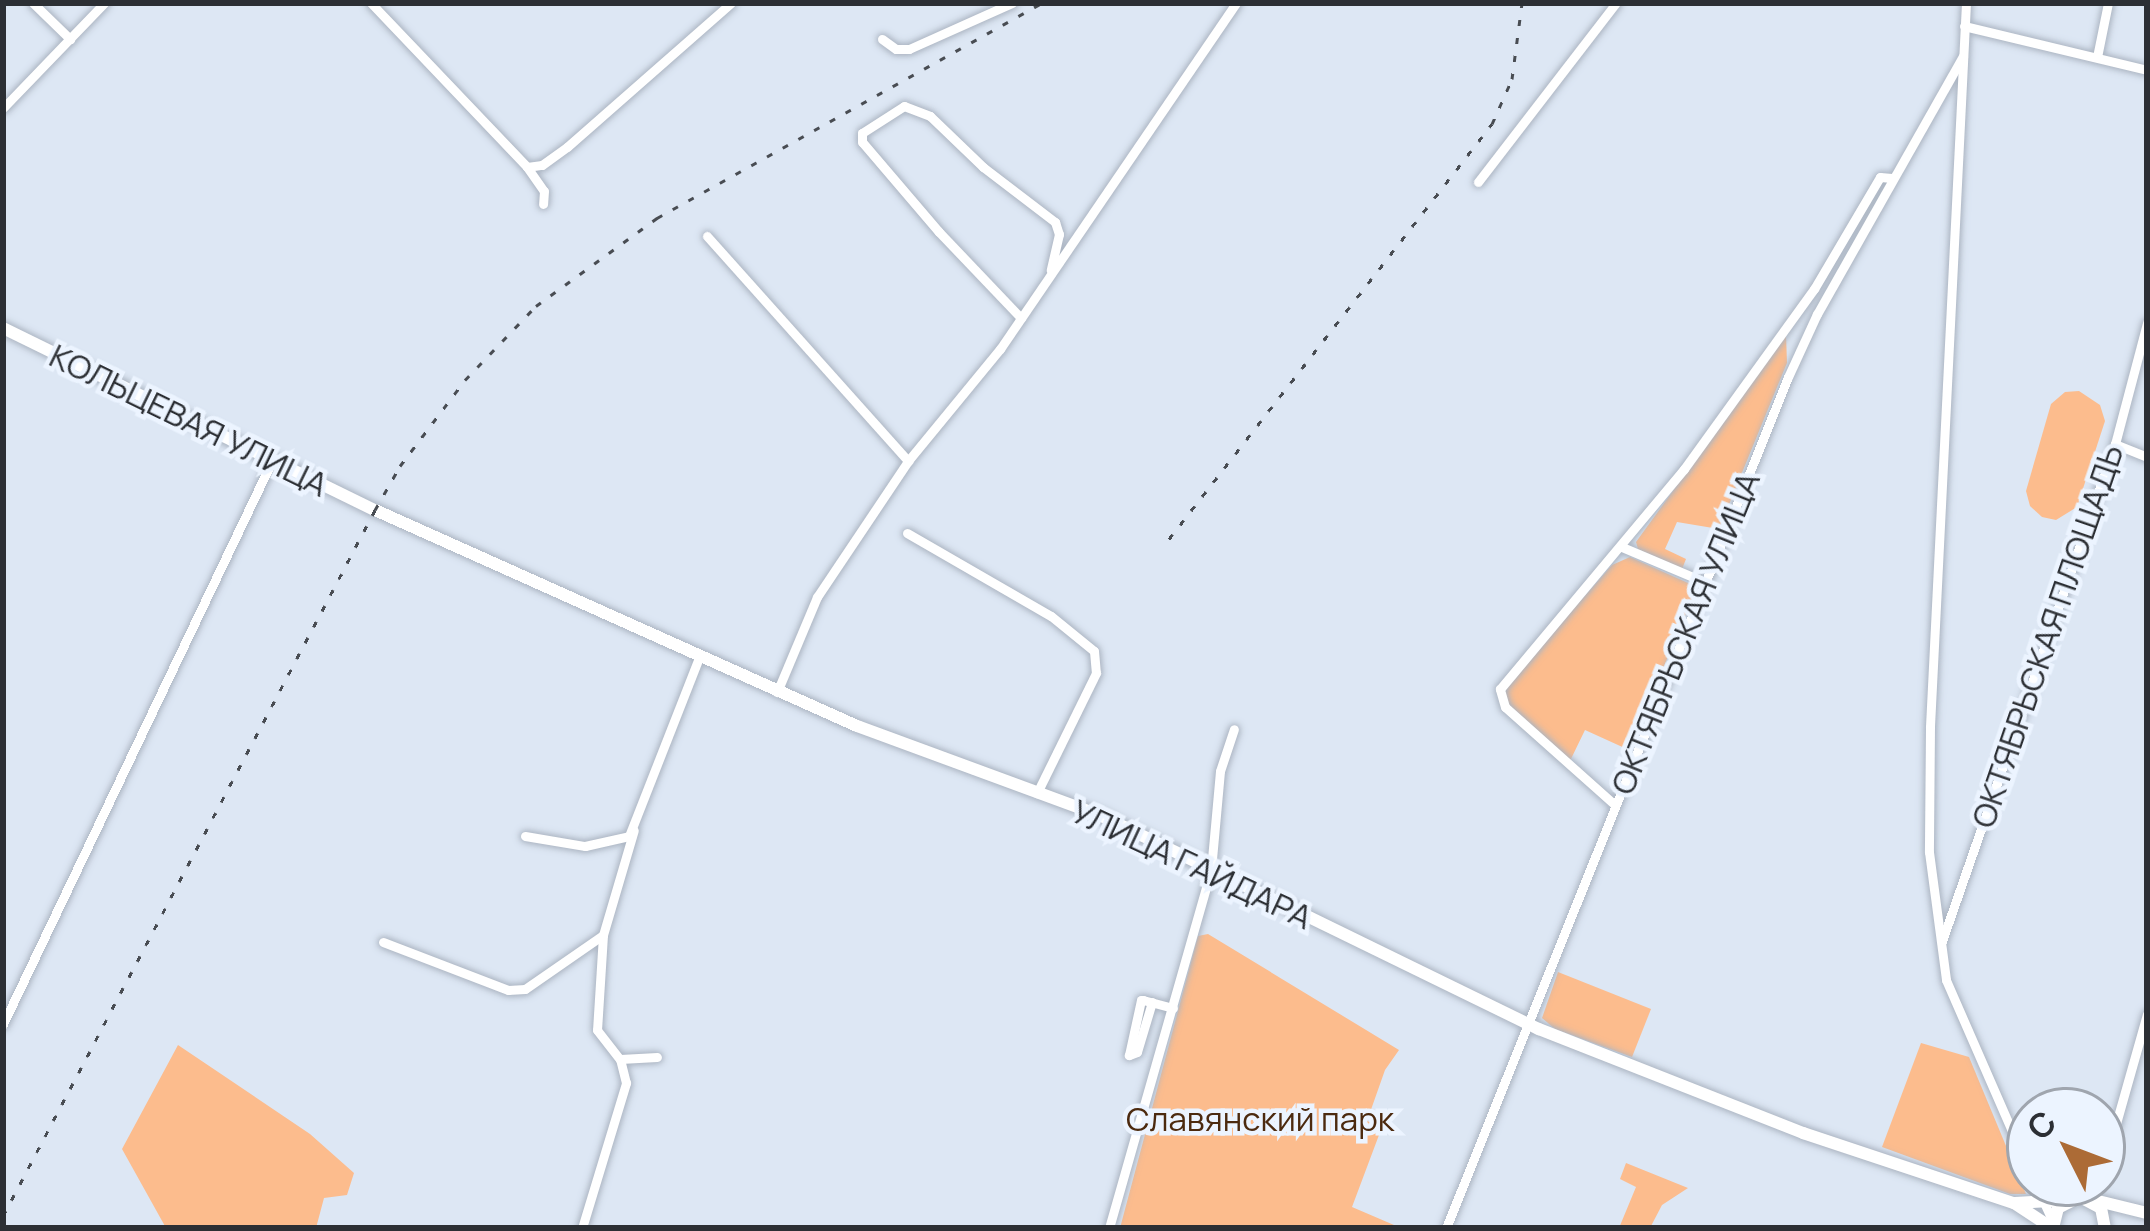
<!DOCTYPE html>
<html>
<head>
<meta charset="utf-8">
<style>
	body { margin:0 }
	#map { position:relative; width:2150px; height:1231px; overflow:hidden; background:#dde7f4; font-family:Manrope,sans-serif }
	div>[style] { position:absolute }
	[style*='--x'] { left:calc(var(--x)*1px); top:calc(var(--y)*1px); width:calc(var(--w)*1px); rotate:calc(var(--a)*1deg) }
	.green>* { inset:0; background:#fcbc8d }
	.roads { filter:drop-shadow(0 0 3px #acb5c2) drop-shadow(0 0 3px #acb5c2) }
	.minor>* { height:9px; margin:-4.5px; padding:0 4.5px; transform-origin:4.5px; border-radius:4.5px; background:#fff }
	.major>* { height:12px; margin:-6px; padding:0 6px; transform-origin:6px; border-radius:6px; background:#fff }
	.rail>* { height:3px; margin-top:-1.5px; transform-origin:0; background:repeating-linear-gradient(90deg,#484c52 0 6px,transparent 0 18px) }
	span { translate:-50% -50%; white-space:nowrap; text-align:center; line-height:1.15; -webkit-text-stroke:9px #ecf4ff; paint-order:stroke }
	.street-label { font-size:33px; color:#2c2f34 }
	.park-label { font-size:33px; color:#4c2a0f }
	.frame { position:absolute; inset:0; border:6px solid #2c2f34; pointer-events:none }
	.north { position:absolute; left:2006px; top:1087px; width:120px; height:120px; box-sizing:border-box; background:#ecf4ff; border:3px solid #9fa5ae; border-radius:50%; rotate:312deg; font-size:33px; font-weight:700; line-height:48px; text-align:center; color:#2c2f34 }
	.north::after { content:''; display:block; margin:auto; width:42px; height:54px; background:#ac6b36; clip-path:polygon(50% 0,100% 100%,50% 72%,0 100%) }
</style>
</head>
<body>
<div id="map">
	<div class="green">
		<i style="clip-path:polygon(1786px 335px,1787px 363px,1719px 529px,1677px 522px,1665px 549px,1686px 559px,1682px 569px,1638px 549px,1636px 542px)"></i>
		<i style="clip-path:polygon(2079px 391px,2100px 405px,2105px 421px,2077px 507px,2056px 520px,2042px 517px,2030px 506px,2026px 491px,2051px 404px,2065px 392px)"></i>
		<i style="clip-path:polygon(1630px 557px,1697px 587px,1629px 750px,1585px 730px,1569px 763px,1505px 704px,1504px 688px,1612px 565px)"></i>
		<i style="clip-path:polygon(1208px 934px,1399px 1050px,1385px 1070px,1367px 1121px,1382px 1127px,1352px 1207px,1401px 1228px,1120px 1228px,1198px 936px)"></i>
		<i style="clip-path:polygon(1558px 972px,1651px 1009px,1632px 1057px,1555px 1029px,1542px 1018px)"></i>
		<i style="clip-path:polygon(1921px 1043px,1969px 1057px,2026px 1194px,2010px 1194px,1882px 1147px)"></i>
		<i style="clip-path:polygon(178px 1045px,310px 1134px,354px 1173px,347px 1195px,324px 1198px,316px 1228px,166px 1228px,122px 1149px)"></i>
		<i style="clip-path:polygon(1626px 1163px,1688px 1188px,1662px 1205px,1650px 1228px,1619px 1228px,1636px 1187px,1620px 1179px)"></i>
	</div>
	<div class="roads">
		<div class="minor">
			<i style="--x:33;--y:3;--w:52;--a:44.2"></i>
			<i style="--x:371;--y:3;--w:226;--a:46.4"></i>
			<i style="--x:527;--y:167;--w:29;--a:55"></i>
			<i style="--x:544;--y:191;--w:13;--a:94"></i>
			<i style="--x:1966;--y:3;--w:725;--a:92.85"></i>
			<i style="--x:1930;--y:727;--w:125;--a:90.5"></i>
			<i style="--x:1929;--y:852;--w:129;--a:82.4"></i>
			<i style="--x:1946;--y:980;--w:210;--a:66.4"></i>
			<i style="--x:1964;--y:26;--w:188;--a:13.5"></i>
			<i style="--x:882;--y:39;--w:17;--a:36"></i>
			<i style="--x:896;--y:49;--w:13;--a:0"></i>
			<i style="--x:909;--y:49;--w:113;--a:-24.1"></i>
			<i style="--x:2097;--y:57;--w:55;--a:-78.5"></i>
			<i style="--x:3;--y:108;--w:146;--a:-46.1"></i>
			<i style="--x:527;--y:167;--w:15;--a:-8"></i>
			<i style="--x:542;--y:165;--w:31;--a:-36"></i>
			<i style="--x:567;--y:147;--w:218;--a:-41.3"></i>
			<i style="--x:1478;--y:182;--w:226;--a:-52.4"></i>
			<i style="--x:707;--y:236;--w:302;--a:48.2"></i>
			<i style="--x:1021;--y:318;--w:119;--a:-133.6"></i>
			<i style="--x:939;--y:232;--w:118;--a:-130.5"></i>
			<i style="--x:862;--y:142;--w:9;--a:-90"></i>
			<i style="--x:862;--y:133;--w:50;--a:-32.7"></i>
			<i style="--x:904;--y:106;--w:28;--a:21"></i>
			<i style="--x:930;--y:116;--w:74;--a:43.9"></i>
			<i style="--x:983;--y:167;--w:91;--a:37.4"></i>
			<i style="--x:1055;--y:222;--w:13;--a:72"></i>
			<i style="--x:1059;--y:234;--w:37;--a:103"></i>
			<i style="--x:2115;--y:444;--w:35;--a:22"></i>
			<i style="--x:907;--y:533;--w:166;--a:30"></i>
			<i style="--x:1051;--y:616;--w:55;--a:39.1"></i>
			<i style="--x:1094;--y:651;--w:22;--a:85"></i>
			<i style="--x:1096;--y:673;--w:134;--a:116.2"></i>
			<i style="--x:1622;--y:547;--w:90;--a:22.9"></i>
			<i style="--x:777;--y:692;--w:103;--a:-67.2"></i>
			<i style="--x:817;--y:597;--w:164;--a:-56.2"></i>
			<i style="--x:908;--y:461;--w:145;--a:-50.6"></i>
			<i style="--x:1000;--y:349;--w:419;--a:-55.7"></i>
			<i style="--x:1615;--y:805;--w:147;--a:-138.3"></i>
			<i style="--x:1505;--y:707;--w:19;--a:-106"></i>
			<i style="--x:1500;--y:689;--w:287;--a:-50.1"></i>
			<i style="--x:1684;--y:469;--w:222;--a:-54.2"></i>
			<i style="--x:1814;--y:289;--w:130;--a:-59.5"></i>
			<i style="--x:1880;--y:177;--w:12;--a:5"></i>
			<i style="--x:525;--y:836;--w:61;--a:9.5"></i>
			<i style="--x:585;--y:846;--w:45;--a:-12.8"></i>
			<i style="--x:629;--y:836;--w:192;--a:-68.6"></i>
			<i style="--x:603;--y:935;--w:95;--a:93.6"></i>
			<i style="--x:597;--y:1030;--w:37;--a:52"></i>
			<i style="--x:620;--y:1059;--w:37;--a:-3"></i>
			<i style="--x:1942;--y:941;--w:526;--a:-70.81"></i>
			<i style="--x:2115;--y:444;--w:125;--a:-75.2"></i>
			<i style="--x:383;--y:942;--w:134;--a:21"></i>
			<i style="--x:508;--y:990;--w:17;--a:-3"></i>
			<i style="--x:525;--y:989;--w:95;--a:-34.7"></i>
			<i style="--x:603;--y:935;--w:109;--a:-73.6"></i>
			<i style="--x:1152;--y:1002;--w:52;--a:106.7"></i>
			<i style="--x:1137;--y:1052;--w:9;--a:159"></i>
			<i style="--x:1129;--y:1055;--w:56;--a:-77.7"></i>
			<i style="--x:1141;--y:1000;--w:2;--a:0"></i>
			<i style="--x:1143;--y:1000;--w:31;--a:15"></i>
			<i style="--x:3;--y:1024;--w:622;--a:-64.47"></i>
			<i style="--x:2102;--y:1173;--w:165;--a:-74.2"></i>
			<i style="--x:2035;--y:1183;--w:43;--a:65.2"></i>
			<i style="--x:2046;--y:1183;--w:37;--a:22"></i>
			<i style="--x:2080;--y:1197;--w:22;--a:-34"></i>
			<i style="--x:582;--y:1228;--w:152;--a:-73.1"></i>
			<i style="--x:626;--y:1083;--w:25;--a:-104"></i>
			<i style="--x:1109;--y:1228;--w:372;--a:-74.1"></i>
			<i style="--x:1211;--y:870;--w:99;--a:-84.8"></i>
			<i style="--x:1220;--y:771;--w:44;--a:-71.6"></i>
			<i style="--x:1446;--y:1228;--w:917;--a:-68.11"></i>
			<i style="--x:1788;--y:377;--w:69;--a:-65.3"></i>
			<i style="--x:1817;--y:314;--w:296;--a:-60.5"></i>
		</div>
		<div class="major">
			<i style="--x:3;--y:328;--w:414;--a:26.1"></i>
			<i style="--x:375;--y:510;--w:528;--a:24.14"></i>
			<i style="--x:857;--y:726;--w:263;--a:20.2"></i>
			<i style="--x:1104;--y:817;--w:484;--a:26"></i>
			<i style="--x:1539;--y:1029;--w:284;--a:21.5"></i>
			<i style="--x:1803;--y:1133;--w:222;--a:18.4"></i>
			<i style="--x:2014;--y:1203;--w:45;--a:33.3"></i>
			<i style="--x:2090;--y:1199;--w:59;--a:13.8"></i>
			<i style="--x:2015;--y:1203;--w:52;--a:-3.3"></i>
			<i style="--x:2053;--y:1228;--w:21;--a:-76"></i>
			<i style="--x:2058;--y:1208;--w:25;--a:-27"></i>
			<i style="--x:2080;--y:1197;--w:24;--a:28"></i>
			<i style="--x:2101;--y:1208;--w:20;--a:79"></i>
		</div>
	</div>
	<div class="rail">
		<i style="--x:1169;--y:539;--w:526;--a:-52.11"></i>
		<i style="--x:1492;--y:124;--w:49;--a:-66"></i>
		<i style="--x:1512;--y:79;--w:77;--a:-82.5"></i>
		<i style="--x:3;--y:1216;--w:798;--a:-62.21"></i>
		<i style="--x:375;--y:510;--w:51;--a:-60.4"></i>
		<i style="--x:400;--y:466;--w:108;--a:-52.9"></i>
		<i style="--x:465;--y:380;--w:103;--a:-46.2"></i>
		<i style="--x:536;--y:306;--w:150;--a:-36"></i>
		<i style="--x:657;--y:218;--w:440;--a:-29.2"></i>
	</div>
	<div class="street-label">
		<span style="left:189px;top:420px;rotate:26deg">КОЛЬЦЕВАЯ УЛИЦА</span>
		<span style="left:1685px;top:633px;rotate:-68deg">ОКТЯБРЬСКАЯ УЛИЦА</span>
		<span style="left:2047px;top:636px;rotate:-71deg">ОКТЯБРЬСКАЯ ПЛОЩАДЬ</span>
		<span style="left:1192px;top:864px;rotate:25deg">УЛИЦА ГАЙДАРА</span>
	</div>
	<div class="park-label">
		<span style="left:1260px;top:1119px">Славянский парк</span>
	</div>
	<div class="frame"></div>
	<div class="north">С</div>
</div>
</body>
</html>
